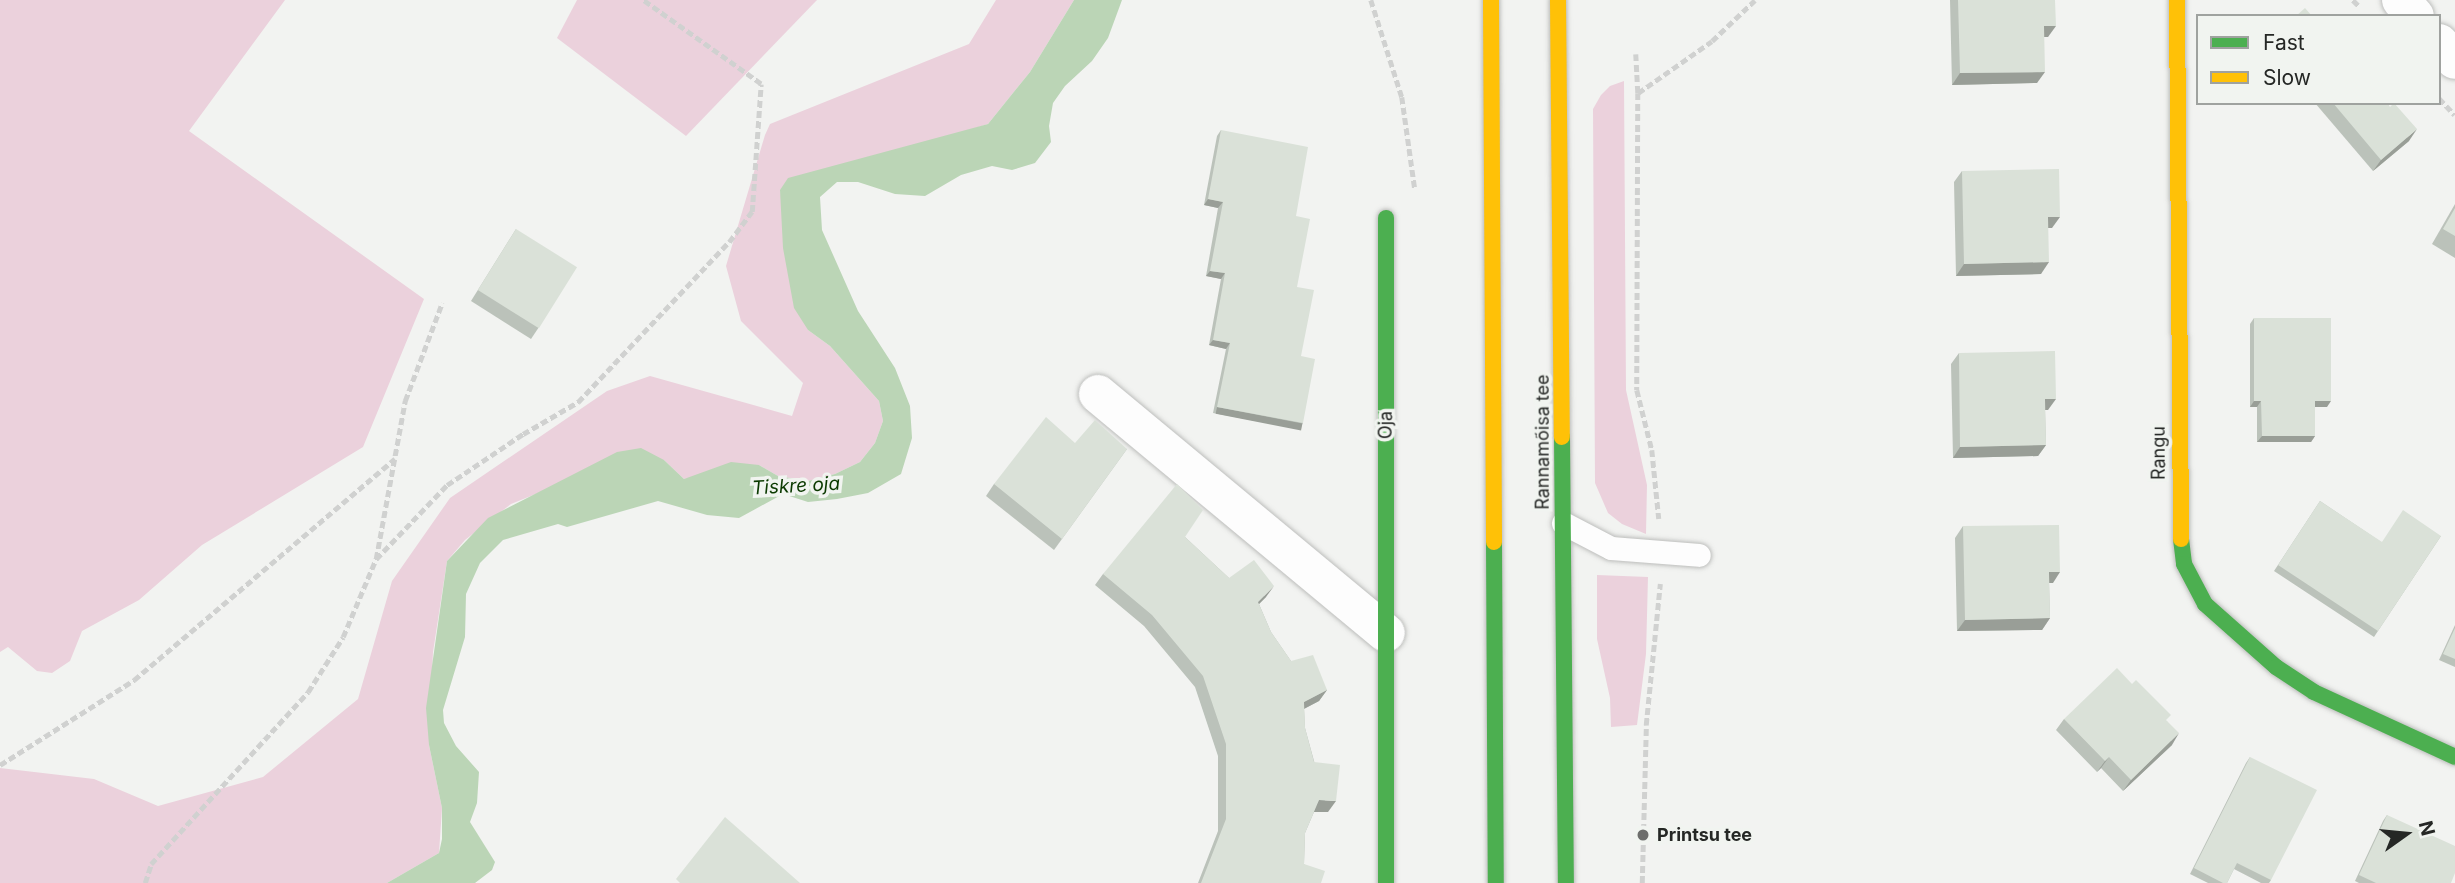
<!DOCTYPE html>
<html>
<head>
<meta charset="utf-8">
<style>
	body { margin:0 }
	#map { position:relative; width:2455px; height:883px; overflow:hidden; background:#f2f3f1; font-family:Inter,sans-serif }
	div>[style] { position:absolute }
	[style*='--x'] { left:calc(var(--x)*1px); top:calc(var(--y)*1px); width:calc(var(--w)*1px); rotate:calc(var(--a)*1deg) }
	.green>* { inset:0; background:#ebd1dc }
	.water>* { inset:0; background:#bbd5b6 }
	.path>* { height:4.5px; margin-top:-2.25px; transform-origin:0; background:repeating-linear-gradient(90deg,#d0d1d0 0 7px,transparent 0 10.5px) }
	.roads { filter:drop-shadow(0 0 2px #bdbebc) drop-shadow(0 0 2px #bdbebc) }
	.lane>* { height:23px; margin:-11.5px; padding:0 11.5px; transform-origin:11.5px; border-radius:11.5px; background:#fdfdfd }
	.street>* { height:38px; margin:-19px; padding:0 19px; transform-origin:19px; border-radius:19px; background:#fdfdfd }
	.fast>* { height:16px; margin:-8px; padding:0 8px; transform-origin:8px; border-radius:8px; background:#4caf50 }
	.slow>* { height:16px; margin:-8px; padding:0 8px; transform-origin:8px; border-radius:8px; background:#ffc107 }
	.wall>* { inset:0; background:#bbc2ba }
	.shaded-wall>* { inset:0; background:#999e97; transform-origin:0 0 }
	.building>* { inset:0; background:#dae1d8; transform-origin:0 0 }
	.dots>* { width:19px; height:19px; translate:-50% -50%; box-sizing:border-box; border:4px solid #f1f4f0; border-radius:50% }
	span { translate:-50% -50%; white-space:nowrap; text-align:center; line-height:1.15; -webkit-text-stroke:7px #f1f4f0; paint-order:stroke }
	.street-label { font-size:18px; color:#252725 }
	.poi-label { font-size:18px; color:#252725; font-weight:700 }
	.left { translate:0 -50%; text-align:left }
	.water-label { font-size:19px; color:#0b3a00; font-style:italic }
	.legend { position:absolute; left:2196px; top:14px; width:245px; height:91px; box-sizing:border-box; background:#f1f4f0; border:2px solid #9fa29f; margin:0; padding:9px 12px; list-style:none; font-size:21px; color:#252725 }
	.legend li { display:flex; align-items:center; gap:14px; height:35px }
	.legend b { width:35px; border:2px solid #9fa29f }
	.north { position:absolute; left:2371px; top:799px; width:70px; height:70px; -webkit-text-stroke:5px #f1f4f0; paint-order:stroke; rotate:75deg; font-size:19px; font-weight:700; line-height:28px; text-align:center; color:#252725 }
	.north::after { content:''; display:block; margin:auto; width:24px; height:32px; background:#252725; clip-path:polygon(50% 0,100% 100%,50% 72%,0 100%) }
</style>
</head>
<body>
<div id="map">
	<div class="green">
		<i style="clip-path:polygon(0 0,285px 0,189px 131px,424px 299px,363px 447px,202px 545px,139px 600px,82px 631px,70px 661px,52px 673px,37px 671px,8px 647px,0 652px)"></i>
		<i style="clip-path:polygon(577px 0,817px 0,686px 136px,557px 38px)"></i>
		<i style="clip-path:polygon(996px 0,1074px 0,1030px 72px,988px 124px,780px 190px,808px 330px,830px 346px,879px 401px,883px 421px,875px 443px,860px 462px,835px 474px,808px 481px,778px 476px,759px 465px,684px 479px,664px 460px,548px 489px,511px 504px,465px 540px,447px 561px,433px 652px,429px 745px,442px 808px,439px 853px,387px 883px,0 883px,0 768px,94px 779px,158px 806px,263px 777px,358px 699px,392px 581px,450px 498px,607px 391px,650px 376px,792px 416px,803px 383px,741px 321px,726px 266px,765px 135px,770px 124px,969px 44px)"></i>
		<i style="clip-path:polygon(1624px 81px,1626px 390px,1647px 485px,1646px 534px,1622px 524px,1608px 513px,1595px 483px,1593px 109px,1601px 95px,1610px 86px)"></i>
		<i style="clip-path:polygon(1597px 575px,1648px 577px,1646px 654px,1637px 725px,1611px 727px,1610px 698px,1597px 639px)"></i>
	</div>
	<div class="water">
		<i style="clip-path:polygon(1074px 0,1122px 0,1108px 38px,1092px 61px,1065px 86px,1053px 103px,1049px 126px,1051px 142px,1035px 163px,1012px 170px,992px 166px,961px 175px,925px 196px,895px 194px,858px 182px,837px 182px,820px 197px,822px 230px,858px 311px,895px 368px,910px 406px,912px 438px,901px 474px,868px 493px,837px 499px,808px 502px,783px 494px,739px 518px,707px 515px,658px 501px,567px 527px,558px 524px,503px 540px,480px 563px,466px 594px,465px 637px,443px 710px,444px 723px,456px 746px,479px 772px,477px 803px,470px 822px,495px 862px,492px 870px,475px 883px,387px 883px,439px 853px,442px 839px,442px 808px,429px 745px,426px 708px,447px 561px,488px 518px,617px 452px,641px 448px,664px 460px,684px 479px,731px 462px,759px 465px,778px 476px,808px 481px,835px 474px,860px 462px,875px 443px,883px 421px,879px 401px,830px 346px,808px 330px,794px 308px,783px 248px,780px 190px,788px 178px,988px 124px,1030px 72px)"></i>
	</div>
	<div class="path">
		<i style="--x:1371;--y:0;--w:102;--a:72.3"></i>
		<i style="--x:1402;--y:97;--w:93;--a:82"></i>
		<i style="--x:2353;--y:0;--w:10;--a:45"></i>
		<i style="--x:1636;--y:54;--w:39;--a:87"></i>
		<i style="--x:1638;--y:93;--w:90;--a:-35.1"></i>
		<i style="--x:1712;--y:41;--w:59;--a:-43.6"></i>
		<i style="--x:1638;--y:93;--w:297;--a:90.2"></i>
		<i style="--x:1637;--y:390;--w:62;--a:76"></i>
		<i style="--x:1652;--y:450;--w:69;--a:84.2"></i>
		<i style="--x:2439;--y:98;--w:23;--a:47"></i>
		<i style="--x:376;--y:559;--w:103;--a:-46.2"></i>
		<i style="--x:447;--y:485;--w:92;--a:-33.9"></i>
		<i style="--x:523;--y:434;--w:64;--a:-30.2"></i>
		<i style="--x:578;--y:402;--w:220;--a:-46.7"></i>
		<i style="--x:729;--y:242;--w:38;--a:-53"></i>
		<i style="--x:752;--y:212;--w:128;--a:-86"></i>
		<i style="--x:761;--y:84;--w:145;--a:-144.6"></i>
		<i style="--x:0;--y:765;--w:159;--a:-32.4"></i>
		<i style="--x:134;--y:680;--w:342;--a:-40.3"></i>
		<i style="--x:145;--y:883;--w:20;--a:-72"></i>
		<i style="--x:151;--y:864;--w:233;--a:-47.6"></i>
		<i style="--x:308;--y:692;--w:65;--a:-57.5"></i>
		<i style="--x:343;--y:637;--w:85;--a:-67.1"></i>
		<i style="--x:376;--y:559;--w:161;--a:-79.6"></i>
		<i style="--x:405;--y:401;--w:105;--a:-69.3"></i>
		<i style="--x:1642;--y:883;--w:158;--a:-88.5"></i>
		<i style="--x:1646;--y:725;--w:142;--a:-84.3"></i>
	</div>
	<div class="roads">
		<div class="lane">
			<i style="--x:1563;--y:523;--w:54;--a:27.5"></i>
			<i style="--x:1611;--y:548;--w:88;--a:4.5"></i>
		</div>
		<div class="street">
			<i style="--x:2401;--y:0;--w:21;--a:49"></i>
			<i style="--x:2439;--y:43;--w:23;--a:47"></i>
			<i style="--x:1098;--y:394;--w:374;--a:39.7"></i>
		</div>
		<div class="fast">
			<i style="--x:1386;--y:218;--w:665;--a:90"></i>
			<i style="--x:1562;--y:437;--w:446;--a:89.5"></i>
			<i style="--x:2181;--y:539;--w:25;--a:83"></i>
			<i style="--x:2184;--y:564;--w:45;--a:62.3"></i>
			<i style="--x:2205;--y:604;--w:95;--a:41.6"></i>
			<i style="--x:2276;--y:667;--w:45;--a:33.3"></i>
			<i style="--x:2314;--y:692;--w:155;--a:24.7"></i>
			<i style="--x:1494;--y:542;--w:341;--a:89.7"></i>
		</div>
		<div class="slow">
			<i style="--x:1491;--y:0;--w:542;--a:89.68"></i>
			<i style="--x:1558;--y:0;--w:437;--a:89.5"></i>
			<i style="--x:2177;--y:0;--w:539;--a:89.57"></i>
		</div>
	</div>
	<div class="wall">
		<i style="clip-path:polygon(1950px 0,2055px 0,2048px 37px,2044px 37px,2037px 83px,1952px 85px)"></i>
		<i style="clip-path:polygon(2315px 103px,2387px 103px,2409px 141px,2373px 171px)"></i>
		<i style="clip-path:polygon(1221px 130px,1296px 216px,1297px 287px,1301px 356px,1303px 423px,1299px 429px,1213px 413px,1226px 349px,1209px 345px,1221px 279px,1206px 276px,1218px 208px,1204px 205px,1217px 136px)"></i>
		<i style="clip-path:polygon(1962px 171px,2052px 228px,2048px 228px,2041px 274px,1956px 276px,1954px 182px)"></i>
		<i style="clip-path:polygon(2455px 204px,2455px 258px,2432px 244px)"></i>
		<i style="clip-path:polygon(516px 229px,539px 327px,531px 339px,471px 301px)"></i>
		<i style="clip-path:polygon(2254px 318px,2327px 407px,2315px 407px,2315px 436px,2311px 442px,2257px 442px,2257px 407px,2250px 407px,2250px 324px)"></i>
		<i style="clip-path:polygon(1959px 353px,2048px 410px,2045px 410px,2046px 445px,2038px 456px,1953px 458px,1951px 364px)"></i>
		<i style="clip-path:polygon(1075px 443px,1127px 449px,1054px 550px,986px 496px,994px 484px)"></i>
		<i style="clip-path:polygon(2320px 501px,2381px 542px,2441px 536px,2374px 637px,2274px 571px)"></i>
		<i style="clip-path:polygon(1963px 526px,2053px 583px,2049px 583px,2050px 618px,2042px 630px,1957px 631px,1955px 538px)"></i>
		<i style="clip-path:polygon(1185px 537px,1229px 578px,1266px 597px,1259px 604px,1271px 632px,1291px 661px,1327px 690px,1319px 701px,1304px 709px,1305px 728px,1328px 812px,1314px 812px,1305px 833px,1304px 864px,1321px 883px,1198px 883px,1218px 831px,1218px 756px,1195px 687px,1144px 626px,1095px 585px,1103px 574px)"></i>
		<i style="clip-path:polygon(2455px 625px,2455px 667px,2439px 660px)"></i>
		<i style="clip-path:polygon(2064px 719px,2167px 721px,2172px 745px,2123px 791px,2101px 768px,2097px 772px,2056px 730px)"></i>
		<i style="clip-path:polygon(2250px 757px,2271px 880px,2269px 883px,2261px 883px,2234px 869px,2227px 883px,2208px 883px,2190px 874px,2246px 763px)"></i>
		<i style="clip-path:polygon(2387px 815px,2451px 883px,2359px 883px,2355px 881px,2383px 821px)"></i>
	</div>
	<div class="shaded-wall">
		<i style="clip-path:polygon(2044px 26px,2056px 26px,2048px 37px,2036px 37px)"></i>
		<i style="clip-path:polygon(2045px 72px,2037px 83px,1952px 85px,1960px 73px)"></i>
		<i style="clip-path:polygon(2417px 129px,2409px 141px,2373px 171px,2381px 160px)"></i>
		<i style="clip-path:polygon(1208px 199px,1223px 202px,1218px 208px,1204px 205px)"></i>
		<i style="clip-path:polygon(2048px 217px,2060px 217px,2052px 228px,2040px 228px)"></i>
		<i style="clip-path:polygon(2049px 262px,2041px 274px,1956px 276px,1964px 264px)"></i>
		<i style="clip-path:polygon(1210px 271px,1225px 273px,1221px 279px,1206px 276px)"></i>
		<i style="clip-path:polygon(1213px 340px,1230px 343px,1226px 349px,1209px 345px)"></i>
		<i style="clip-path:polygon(2045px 399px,2056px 399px,2048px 410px,2037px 410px)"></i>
		<i style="clip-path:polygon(2254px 401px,2261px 401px,2257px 407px,2250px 407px)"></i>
		<i style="clip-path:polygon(2315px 401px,2331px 401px,2327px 407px,2311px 407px)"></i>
		<i style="left:1217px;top:407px;width:87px;height:7px;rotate:11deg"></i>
		<i style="clip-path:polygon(2262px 436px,2315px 436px,2311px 442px,2257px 442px)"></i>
		<i style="clip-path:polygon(2046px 445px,2038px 456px,1953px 458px,1960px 447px)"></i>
		<i style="clip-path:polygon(2049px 572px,2060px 572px,2053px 583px,2041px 583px)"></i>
		<i style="clip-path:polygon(1274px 586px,1266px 597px,1250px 613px,1258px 602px)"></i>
		<i style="clip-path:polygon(2050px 618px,2042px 630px,1957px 631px,1965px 620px)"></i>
		<i style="clip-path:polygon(1327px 690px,1319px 701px,1296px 713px,1304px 702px)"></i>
		<i style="clip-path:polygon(2179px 733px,2172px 745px,2123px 791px,2131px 780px)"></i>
		<i style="clip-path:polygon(2109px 757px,2101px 768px,2097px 772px,2105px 761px)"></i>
		<i style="clip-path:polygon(1319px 800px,1336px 801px,1328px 812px,1312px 812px)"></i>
	</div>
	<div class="building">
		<i style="clip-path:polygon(1958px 0,2055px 0,2056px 26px,2044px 26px,2045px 72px,1960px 73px)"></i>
		<i style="clip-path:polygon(2305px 8px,2312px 16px,2296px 16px)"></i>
		<i style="clip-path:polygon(2333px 103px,2387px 103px,2390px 107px,2394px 103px,2417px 129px,2381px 160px)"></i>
		<i style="clip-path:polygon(1221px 130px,1308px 147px,1296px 216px,1310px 219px,1297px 287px,1314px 290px,1301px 356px,1315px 359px,1303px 423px,1217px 407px,1230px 343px,1213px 340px,1225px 273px,1210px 271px,1223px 202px,1208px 199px)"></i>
		<i style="clip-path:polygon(2059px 169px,2060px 217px,2048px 217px,2049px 262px,1964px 264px,1962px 171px)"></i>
		<i style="clip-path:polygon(2455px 208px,2455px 236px,2443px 229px)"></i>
		<i style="left:516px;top:229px;width:72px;height:72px;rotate:32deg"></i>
		<i style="clip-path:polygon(2254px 318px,2331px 318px,2331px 401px,2315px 401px,2315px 436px,2262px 436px,2261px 401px,2254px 401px)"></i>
		<i style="clip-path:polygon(2055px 351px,2056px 399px,2045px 399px,2046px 445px,1960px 447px,1959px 353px)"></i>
		<i style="clip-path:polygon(1046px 417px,1075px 443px,1095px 420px,1127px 449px,1062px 539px,994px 484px)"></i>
		<i style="clip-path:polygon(1177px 484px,1203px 510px,1185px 537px,1229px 578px,1254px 560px,1274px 586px,1258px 602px,1271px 632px,1291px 661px,1313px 655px,1327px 690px,1304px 702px,1305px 728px,1314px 762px,1340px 765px,1336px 801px,1319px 800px,1305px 833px,1304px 864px,1325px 871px,1321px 883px,1201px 883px,1226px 819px,1226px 744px,1203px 676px,1152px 615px,1103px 574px)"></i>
		<i style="clip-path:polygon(2320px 501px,2382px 542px,2403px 510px,2441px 536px,2378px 631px,2278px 565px)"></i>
		<i style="clip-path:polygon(2059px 525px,2060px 572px,2049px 572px,2050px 618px,1965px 620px,1963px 526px)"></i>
		<i style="clip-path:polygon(2455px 628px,2455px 659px,2443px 654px)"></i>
		<i style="clip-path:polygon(2117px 668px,2132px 684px,2136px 680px,2171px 715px,2166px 720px,2179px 733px,2131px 780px,2109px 757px,2105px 761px,2064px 719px)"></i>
		<i style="clip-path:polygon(2250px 757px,2317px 790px,2271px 880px,2237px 863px,2227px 883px,2223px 883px,2194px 868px)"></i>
		<i style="clip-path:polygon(2387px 815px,2455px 846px,2455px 873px,2451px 883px,2376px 883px,2359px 875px)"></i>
		<i style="clip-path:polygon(725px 817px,800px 883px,680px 883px,676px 879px)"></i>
	</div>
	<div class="dots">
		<i style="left:1643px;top:835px;background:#6d6e6c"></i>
	</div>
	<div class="street-label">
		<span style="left:1386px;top:425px;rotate:-90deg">Oja</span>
		<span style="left:1543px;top:442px;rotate:-90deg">Rannamõisa tee</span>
		<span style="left:2159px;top:453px;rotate:-90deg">Rangu</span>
	</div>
	<div class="poi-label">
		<span class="left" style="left:1657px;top:835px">Printsu tee</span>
	</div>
	<div class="water-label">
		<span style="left:796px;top:486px;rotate:-3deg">Tiskre oja</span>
	</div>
	<ul class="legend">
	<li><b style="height:9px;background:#4caf50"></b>Fast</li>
	<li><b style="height:9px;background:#ffc107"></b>Slow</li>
	</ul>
	<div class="north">N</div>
</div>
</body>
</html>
